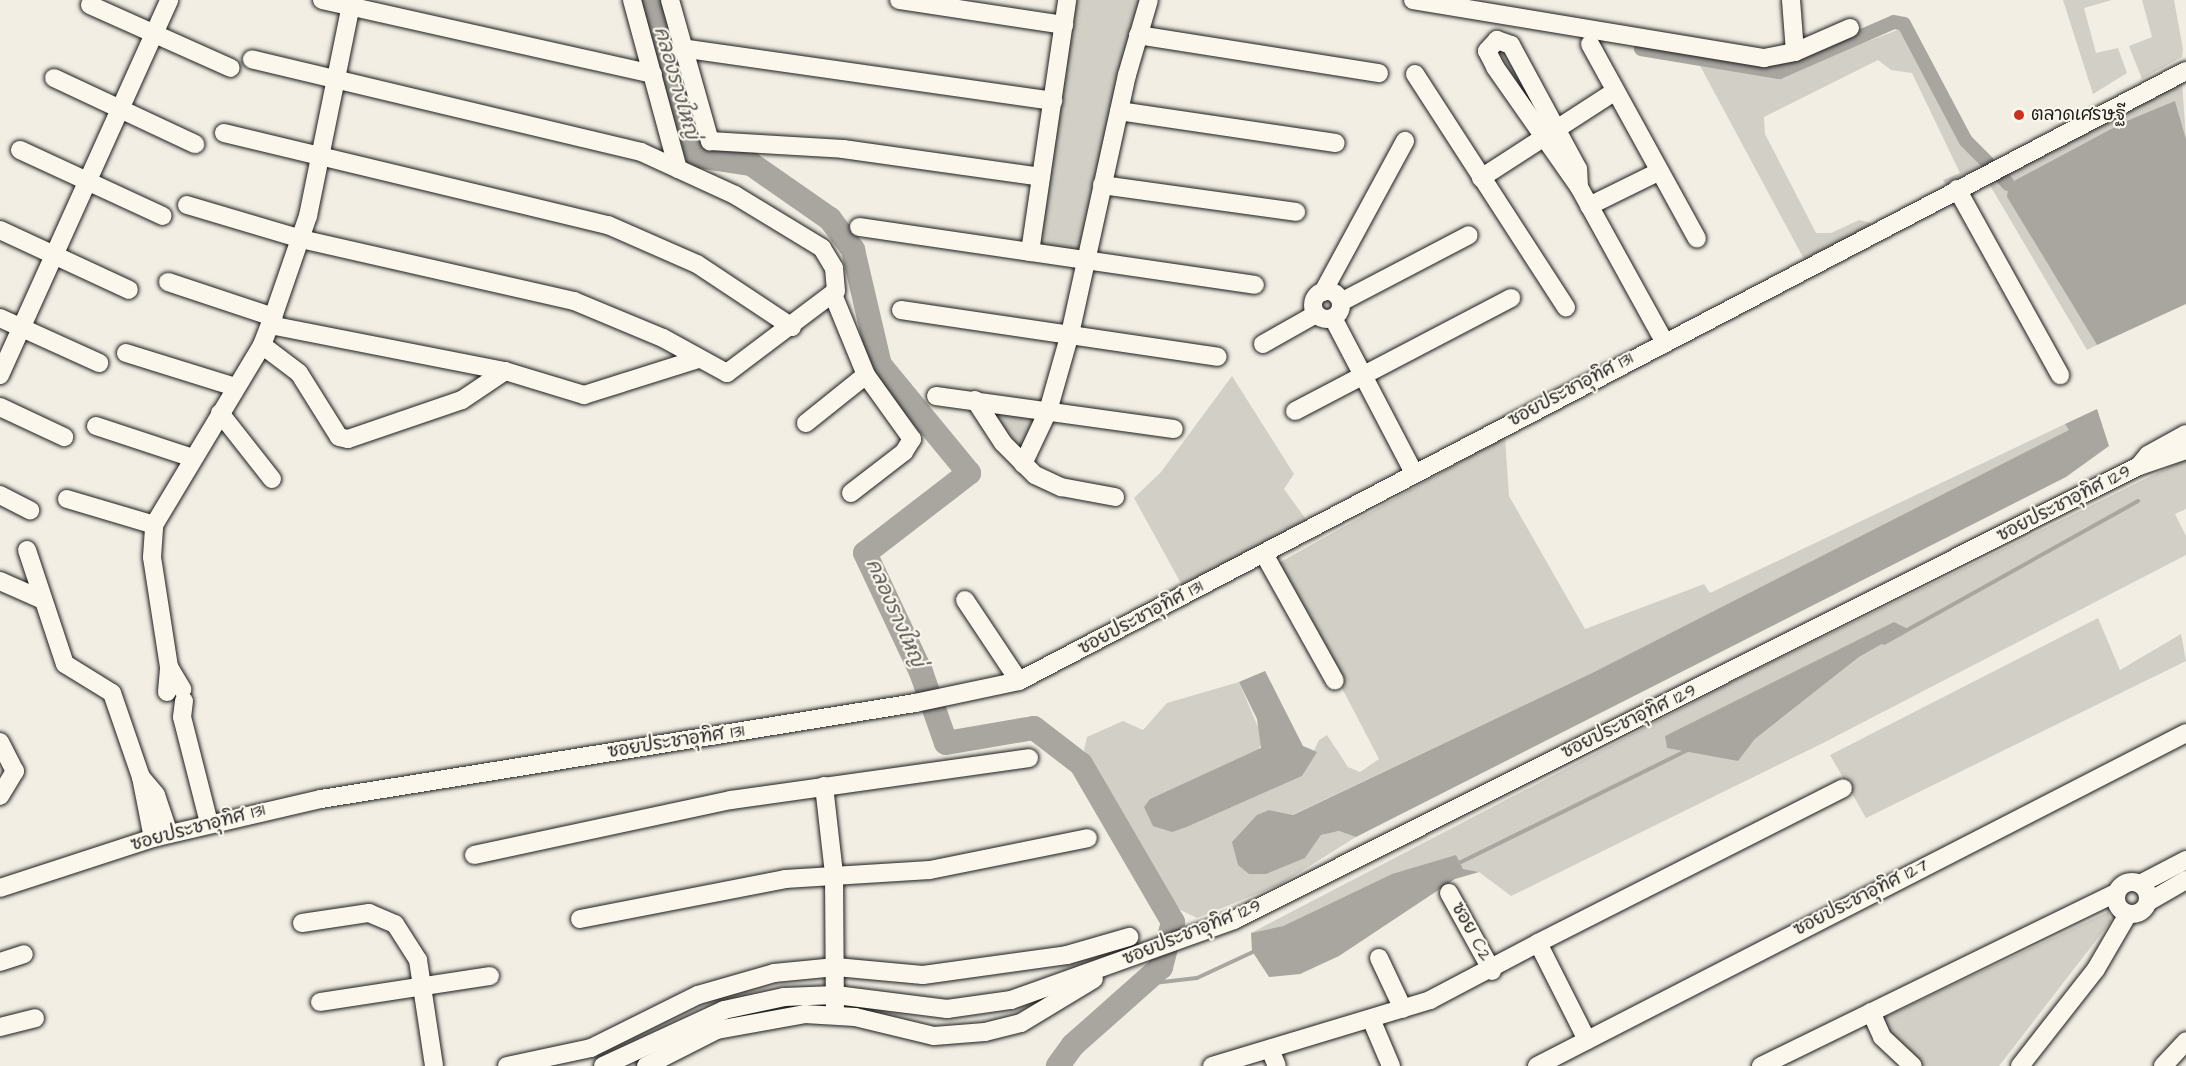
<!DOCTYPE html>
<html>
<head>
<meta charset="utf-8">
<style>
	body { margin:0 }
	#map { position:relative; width:2186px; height:1066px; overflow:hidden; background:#f2eee4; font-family:"Architects Daughter","Playpen Sans Thai",sans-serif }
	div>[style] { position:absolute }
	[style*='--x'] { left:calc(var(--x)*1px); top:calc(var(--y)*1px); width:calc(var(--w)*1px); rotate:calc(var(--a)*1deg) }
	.green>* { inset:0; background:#d2cfc6 }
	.water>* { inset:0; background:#a9a6a0 }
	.stream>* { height:4px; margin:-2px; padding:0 2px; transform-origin:2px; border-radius:2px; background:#a9a6a0 }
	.canal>* { height:14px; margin:-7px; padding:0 7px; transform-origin:7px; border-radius:7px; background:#a9a6a0 }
	.river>* { height:24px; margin:-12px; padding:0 12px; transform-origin:12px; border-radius:12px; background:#a9a6a0 }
	.roads { filter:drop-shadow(0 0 2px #1c1c1c) drop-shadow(0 0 2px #1c1c1c) }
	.minor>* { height:18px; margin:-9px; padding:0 9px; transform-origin:9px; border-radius:9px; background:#fbf7ec }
	.minor>.ring { margin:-9px; padding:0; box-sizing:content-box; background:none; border:18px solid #fbf7ec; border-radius:50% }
	.dots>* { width:16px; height:16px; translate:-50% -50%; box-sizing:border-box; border:3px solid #fbf7ec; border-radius:50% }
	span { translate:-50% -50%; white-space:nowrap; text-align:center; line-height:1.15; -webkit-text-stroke:4.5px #fbf7ec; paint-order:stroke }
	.poi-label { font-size:18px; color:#1c1c1c }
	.left { translate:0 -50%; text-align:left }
	.street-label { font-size:18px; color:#1c1c1c }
	.water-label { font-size:20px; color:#545351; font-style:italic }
</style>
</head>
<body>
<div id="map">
	<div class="green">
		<i style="clip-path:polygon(1074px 0,1141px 0,1081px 252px,1038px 245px)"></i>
		<i style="clip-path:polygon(2063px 0,2112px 0,2084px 8px,2096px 53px,2118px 48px,2127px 73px,2093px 94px)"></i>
		<i style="clip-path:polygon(2142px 0,2174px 0,2183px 49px,2182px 57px,2142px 79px,2129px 46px,2152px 37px)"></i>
		<i style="clip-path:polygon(1900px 29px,1963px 148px,1983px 166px,1946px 185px,1943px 180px,1960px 173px,1912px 73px,1891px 70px,1878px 60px,1764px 117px,1765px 134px,1816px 233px,1831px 233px,1859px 220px,1871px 223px,1868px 231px,1805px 261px,1698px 62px,1777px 76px)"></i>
		<i style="clip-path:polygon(1499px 43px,1526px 80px,1541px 126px,1491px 49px)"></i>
		<i style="clip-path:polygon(2182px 82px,2186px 139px,2175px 102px,2124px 122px,2008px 184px,2007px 197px,2097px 345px,2087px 350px,1988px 182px)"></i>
		<i style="clip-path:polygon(1232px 376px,1294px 474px,1284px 489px,1308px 522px,1183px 587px,1134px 498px,1161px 472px)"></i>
		<i style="clip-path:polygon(995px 409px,1037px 418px,1022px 450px,992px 417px)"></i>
		<i style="clip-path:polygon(2065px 424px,2070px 430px,1592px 673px,1292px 815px,1269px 810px,1305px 858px,1321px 835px,1339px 831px,1356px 837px,1281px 884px,1197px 918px,1172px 906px,1084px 750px,1087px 737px,1123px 721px,1143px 730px,1167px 703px,1239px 682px,1263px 739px,1257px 754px,1150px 799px,1189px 826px,1302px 776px,1319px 740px,1327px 735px,1348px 767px,1360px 772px,1379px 759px,1277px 564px,1505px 437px,1509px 496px,1585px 629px,1704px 584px,1710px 593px)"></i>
		<i style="clip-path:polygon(evenodd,2186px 459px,2186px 509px,2175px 514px,2186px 536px,2186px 555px,1823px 743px,1511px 896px,1479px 872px,1463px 869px,1392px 874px,1283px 926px,1251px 933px,1742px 677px,2186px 459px,1907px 629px,1859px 657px,1755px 739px,1738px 761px,1665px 736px,1907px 629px)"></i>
		<i style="clip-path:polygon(2098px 618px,2120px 670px,2181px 634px,2186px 661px,1866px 818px,1830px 755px)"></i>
		<i style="clip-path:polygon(2108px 912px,2111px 921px,1999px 1066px,1923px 1066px,1886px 1033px,1883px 1018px)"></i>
	</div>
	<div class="water">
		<i style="clip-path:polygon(2175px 101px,2186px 139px,2186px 304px,2097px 345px,2007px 197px,2008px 184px,2124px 122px)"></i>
		<i style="clip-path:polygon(2097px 409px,2109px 446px,2066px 477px,1356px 837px,1339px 831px,1321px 835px,1305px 858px,1266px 874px,1249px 874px,1238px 865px,1232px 842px,1257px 815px,1269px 810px,1293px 815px,1592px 673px,2069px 430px,2065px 424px)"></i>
		<i style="clip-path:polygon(1894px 622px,1908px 629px,1859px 657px,1755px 739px,1738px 761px,1667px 748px,1665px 736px)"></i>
		<i style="clip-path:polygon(1265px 671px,1303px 746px,1317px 752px,1302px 776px,1189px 826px,1172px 832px,1153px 826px,1144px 807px,1150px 799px,1261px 748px,1257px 719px,1239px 682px)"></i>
		<i style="clip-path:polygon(1456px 855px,1463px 869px,1479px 872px,1455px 879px,1339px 956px,1300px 974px,1269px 977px,1252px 951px,1251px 933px,1283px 926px,1392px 874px)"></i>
	</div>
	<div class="stream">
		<i style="--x:1884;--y:643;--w:291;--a:-29.2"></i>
		<i style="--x:1455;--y:865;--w:260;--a:-26.3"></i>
		<i style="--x:1145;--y:984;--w:52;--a:-6.6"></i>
		<i style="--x:1197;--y:978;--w:64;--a:-25"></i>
	</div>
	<div class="canal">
		<i style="--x:1641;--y:49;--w:140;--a:9.5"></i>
		<i style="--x:1779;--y:72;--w:125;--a:-23.5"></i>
		<i style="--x:1894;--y:22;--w:10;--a:11"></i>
		<i style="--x:1904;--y:24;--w:132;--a:62.1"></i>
		<i style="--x:1966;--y:141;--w:30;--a:45"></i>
		<i style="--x:2002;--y:177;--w:9;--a:49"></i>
	</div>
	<div class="river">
		<i style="--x:652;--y:0;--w:162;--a:73.9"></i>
		<i style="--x:697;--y:156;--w:55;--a:8.4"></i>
		<i style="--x:751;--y:164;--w:96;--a:34.8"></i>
		<i style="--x:830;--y:219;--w:39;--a:53"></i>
		<i style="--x:853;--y:250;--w:118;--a:76.8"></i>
		<i style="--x:880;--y:365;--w:140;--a:50.5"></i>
		<i style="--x:969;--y:473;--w:131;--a:142.4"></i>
		<i style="--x:865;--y:553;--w:132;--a:64.8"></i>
		<i style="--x:921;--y:672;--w:75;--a:70.6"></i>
		<i style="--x:946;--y:743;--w:89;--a:-9.7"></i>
		<i style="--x:1034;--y:728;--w:59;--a:37.5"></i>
		<i style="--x:1081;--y:764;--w:183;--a:59.8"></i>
		<i style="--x:1173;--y:922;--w:47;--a:104.9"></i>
		<i style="--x:1161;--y:967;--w:118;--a:138.4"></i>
		<i style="--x:1073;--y:1045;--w:26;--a:126"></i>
	</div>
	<div class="roads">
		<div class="minor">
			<i style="--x:322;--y:0;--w:339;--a:12.6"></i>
			<i style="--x:632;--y:0;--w:175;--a:74.8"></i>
			<i style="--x:670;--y:0;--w:147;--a:74.2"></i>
			<i style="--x:710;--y:141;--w:133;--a:3.4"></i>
			<i style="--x:843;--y:149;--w:200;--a:8"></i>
			<i style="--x:899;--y:0;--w:167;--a:8.6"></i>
			<i style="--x:1413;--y:0;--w:356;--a:9.4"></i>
			<i style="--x:1764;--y:58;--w:32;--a:-11"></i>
			<i style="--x:1795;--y:52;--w:60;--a:-23.6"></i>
			<i style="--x:1791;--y:0;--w:52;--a:85.6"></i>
			<i style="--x:90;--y:5;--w:154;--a:24.1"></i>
			<i style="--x:1138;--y:35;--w:244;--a:9"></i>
			<i style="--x:1590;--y:44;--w:222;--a:61.2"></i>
			<i style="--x:681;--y:48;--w:376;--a:8.1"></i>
			<i style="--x:1415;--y:74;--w:278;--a:57.1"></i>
			<i style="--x:54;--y:78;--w:156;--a:25.1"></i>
			<i style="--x:1119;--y:111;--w:219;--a:8.4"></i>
			<i style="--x:224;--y:133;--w:395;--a:13.5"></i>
			<i style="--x:608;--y:225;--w:97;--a:23.7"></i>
			<i style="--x:697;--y:264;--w:114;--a:33.6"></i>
			<i style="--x:20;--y:150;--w:157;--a:24.8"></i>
			<i style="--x:1481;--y:178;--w:158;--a:-32.9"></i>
			<i style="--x:1102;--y:185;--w:196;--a:7.9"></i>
			<i style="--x:1579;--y:187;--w:18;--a:-93"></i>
			<i style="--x:1578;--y:169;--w:141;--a:-118.4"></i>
			<i style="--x:1511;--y:45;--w:15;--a:-160"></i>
			<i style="--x:1497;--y:40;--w:15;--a:132"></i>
			<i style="--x:1487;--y:51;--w:18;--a:63"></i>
			<i style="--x:1495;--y:67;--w:146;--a:55"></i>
			<i style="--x:1579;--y:187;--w:176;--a:61.1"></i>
			<i style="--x:1957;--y:189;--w:213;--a:61"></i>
			<i style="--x:187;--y:205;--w:119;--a:16.6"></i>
			<i style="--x:301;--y:239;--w:280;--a:12.8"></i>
			<i style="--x:574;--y:301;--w:96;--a:22.6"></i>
			<i style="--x:663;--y:338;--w:73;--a:28.7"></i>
			<i style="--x:727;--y:373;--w:136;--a:-37"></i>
			<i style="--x:836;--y:291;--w:23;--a:-95"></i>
			<i style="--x:834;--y:268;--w:23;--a:-121"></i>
			<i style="--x:822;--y:248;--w:102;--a:-148.7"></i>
			<i style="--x:735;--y:195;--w:103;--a:-155.4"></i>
			<i style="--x:641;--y:152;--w:400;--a:-166.6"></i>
			<i style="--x:1589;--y:206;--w:77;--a:-26.2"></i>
			<i style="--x:859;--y:227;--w:400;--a:8.3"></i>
			<i style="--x:0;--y:230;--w:142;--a:24.9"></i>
			<i style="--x:1030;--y:252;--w:255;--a:-81.6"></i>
			<i style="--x:168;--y:282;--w:111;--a:18.4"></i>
			<i class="ring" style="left:1313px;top:291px;width:10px;height:10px"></i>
			<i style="--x:1323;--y:292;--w:172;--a:-61.5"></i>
			<i style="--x:834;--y:297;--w:84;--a:67.7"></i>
			<i style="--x:866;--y:375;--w:79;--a:54.3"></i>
			<i style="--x:912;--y:439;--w:15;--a:122"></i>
			<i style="--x:904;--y:452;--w:67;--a:142.3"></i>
			<i style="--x:1341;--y:302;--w:144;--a:-27.6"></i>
			<i style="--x:901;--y:310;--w:320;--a:8.4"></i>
			<i style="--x:0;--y:318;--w:109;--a:24.4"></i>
			<i style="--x:1333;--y:318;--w:175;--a:62.4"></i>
			<i style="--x:270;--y:325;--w:239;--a:11.1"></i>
			<i style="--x:505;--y:371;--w:83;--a:16.9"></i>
			<i style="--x:584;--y:395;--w:120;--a:-17.5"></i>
			<i style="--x:1263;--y:344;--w:61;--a:-29.5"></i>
			<i style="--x:262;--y:345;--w:46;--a:37.1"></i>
			<i style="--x:299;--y:373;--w:75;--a:58"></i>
			<i style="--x:339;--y:437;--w:9;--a:13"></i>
			<i style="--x:348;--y:439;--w:120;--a:-18.9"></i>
			<i style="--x:462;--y:400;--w:52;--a:-34"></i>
			<i style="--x:126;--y:353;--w:114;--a:17.3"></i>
			<i style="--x:0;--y:375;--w:411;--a:-65.7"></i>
			<i style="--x:936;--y:396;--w:240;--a:7.9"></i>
			<i style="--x:975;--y:400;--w:51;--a:56.9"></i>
			<i style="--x:1003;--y:443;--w:45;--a:45"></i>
			<i style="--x:1035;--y:475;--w:29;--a:25"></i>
			<i style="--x:1061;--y:487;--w:55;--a:10.5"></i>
			<i style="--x:0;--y:407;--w:71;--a:25.1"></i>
			<i style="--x:1295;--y:411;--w:244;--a:-27.6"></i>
			<i style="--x:220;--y:413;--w:84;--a:51.8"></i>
			<i style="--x:806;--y:423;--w:77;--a:-38.7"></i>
			<i style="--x:96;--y:426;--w:102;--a:18.3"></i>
			<i style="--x:1023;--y:464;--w:59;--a:-64.7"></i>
			<i style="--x:1048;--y:411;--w:80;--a:-74.1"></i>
			<i style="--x:1070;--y:334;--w:265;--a:-77.6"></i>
			<i style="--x:1127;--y:75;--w:78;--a:-73.7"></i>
			<i style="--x:2139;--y:466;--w:14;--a:-51"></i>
			<i style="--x:2148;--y:455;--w:43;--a:-28.9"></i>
			<i style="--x:0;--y:495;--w:34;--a:27"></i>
			<i style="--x:67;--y:499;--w:91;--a:16.6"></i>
			<i style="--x:27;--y:550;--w:120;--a:71.6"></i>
			<i style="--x:65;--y:664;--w:55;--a:31.7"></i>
			<i style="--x:112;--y:693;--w:89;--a:71"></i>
			<i style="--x:141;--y:777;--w:23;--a:50"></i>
			<i style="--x:156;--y:795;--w:41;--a:71.6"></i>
			<i style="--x:1264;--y:554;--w:145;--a:60.8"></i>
			<i style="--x:0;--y:581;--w:47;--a:23.8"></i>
			<i style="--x:965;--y:600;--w:97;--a:56.3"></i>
			<i style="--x:169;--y:667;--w:26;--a:59"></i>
			<i style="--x:167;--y:692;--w:25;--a:-85"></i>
			<i style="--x:169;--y:667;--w:111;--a:-98.8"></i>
			<i style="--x:152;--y:557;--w:32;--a:-86"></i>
			<i style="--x:154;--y:525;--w:210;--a:-59"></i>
			<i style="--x:262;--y:345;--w:30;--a:-69"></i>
			<i style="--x:273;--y:317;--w:107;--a:-70.9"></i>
			<i style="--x:308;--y:216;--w:220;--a:-78.5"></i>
			<i style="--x:184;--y:701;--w:16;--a:97"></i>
			<i style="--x:182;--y:717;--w:109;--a:75.7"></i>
			<i style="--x:0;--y:742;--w:33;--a:63"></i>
			<i style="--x:15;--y:771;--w:29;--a:121"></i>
			<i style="--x:141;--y:777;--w:62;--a:78.9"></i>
			<i style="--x:824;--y:786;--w:89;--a:83.5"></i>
			<i style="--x:834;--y:874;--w:133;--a:89.6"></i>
			<i style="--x:474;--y:855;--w:263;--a:-12.1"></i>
			<i style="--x:731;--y:800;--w:301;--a:-8"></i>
			<i class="ring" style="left:2116px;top:882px;width:14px;height:14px"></i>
			<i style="--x:2140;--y:884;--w:52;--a:-27.6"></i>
			<i style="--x:0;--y:888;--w:161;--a:-18.1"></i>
			<i style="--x:153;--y:838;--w:172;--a:-13.1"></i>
			<i style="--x:321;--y:799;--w:602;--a:-9.18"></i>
			<i style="--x:915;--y:703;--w:106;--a:-11.9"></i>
			<i style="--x:1019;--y:681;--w:1317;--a:-27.6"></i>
			<i style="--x:1449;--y:893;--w:89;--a:61.1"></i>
			<i style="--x:2148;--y:902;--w:44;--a:-30.1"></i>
			<i style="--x:580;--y:919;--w:209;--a:-11"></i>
			<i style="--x:785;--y:879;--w:145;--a:-3.6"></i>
			<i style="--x:930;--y:870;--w:161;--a:-11.4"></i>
			<i style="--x:302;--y:923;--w:68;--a:-8.5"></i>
			<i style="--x:369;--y:913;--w:28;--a:23"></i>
			<i style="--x:395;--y:924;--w:43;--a:57.4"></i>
			<i style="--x:418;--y:960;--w:107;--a:81.4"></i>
			<i style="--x:1538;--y:943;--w:342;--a:-26.9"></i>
			<i style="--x:1379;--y:958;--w:56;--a:64.8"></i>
			<i style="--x:0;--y:962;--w:25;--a:-18"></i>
			<i style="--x:320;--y:1002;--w:172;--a:-8.7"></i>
			<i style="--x:1871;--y:1012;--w:27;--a:66"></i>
			<i style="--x:1882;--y:1037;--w:42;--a:43.1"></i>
			<i style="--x:1371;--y:1019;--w:51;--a:66.9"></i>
			<i style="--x:0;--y:1027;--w:36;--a:-14"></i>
			<i style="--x:1270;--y:1049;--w:18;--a:68"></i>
			<i style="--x:507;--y:1066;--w:86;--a:-12.1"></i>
			<i style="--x:591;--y:1048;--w:119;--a:-26.4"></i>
			<i style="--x:698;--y:995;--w:79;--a:-16.1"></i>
			<i style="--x:774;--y:973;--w:62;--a:-5.5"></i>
			<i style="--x:836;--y:967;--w:87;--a:5.3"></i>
			<i style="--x:923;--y:975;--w:145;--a:-7.9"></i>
			<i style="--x:1067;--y:955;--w:65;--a:-16.2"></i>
			<i style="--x:603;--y:1066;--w:133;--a:-24.8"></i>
			<i style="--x:724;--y:1010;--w:61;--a:-12.2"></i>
			<i style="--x:784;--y:997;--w:52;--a:-2.2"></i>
			<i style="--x:836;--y:995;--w:112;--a:7.2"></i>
			<i style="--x:947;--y:1009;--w:65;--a:-8"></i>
			<i style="--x:1011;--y:1000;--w:237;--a:-19.7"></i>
			<i style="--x:1234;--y:920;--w:1012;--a:-26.64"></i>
			<i style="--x:2139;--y:466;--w:50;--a:-18.8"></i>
			<i style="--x:646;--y:1066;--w:80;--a:-26.9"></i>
			<i style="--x:717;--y:1030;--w:89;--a:-10.3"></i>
			<i style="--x:805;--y:1014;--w:50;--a:3.4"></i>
			<i style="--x:855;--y:1017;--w:81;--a:13.5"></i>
			<i style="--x:934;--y:1036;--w:51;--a:-4.5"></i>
			<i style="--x:985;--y:1032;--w:37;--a:-14"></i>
			<i style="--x:1021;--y:1023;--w:85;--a:-31.1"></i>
			<i style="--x:1212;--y:1066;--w:228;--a:-16.8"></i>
			<i style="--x:1430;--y:1000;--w:122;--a:-27.8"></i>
			<i style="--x:1538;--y:943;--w:109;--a:63.2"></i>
			<i style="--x:1537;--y:1066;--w:729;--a:-27.16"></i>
			<i style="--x:1761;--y:1066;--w:395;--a:-26"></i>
			<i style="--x:2020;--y:1066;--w:123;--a:-51.9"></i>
			<i style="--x:2096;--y:969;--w:64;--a:-59.8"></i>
			<i style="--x:2163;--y:1066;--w:34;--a:-47"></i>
		</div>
	</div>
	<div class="dots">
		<i style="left:2019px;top:115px;background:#c8321e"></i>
	</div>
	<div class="poi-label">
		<span class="left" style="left:2031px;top:115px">ตลาดเศรษฐี</span>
	</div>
	<div class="street-label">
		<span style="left:1571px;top:390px;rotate:-28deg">ซอยประชาอุทิศ 131</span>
		<span style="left:2064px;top:504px;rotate:-27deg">ซอยประชาอุทิศ 129</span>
		<span style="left:1141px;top:618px;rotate:-28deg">ซอยประชาอุทิศ 131</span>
		<span style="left:1629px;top:722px;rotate:-26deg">ซอยประชาอุทิศ 129</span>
		<span style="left:676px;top:742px;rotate:-9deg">ซอยประชาอุทิศ 131</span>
		<span style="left:198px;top:828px;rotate:-15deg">ซอยประชาอุทิศ 131</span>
		<span style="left:1861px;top:898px;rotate:-27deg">ซอยประชาอุทิศ 127</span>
		<span style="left:1471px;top:932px;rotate:61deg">ซอย C2</span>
		<span style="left:1192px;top:933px;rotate:-22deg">ซอยประชาอุทิศ 129</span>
	</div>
	<div class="water-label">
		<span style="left:676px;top:83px;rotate:74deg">คลองรางใหญ่</span>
		<span style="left:895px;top:613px;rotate:66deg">คลองรางใหญ่</span>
	</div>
</div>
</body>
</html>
